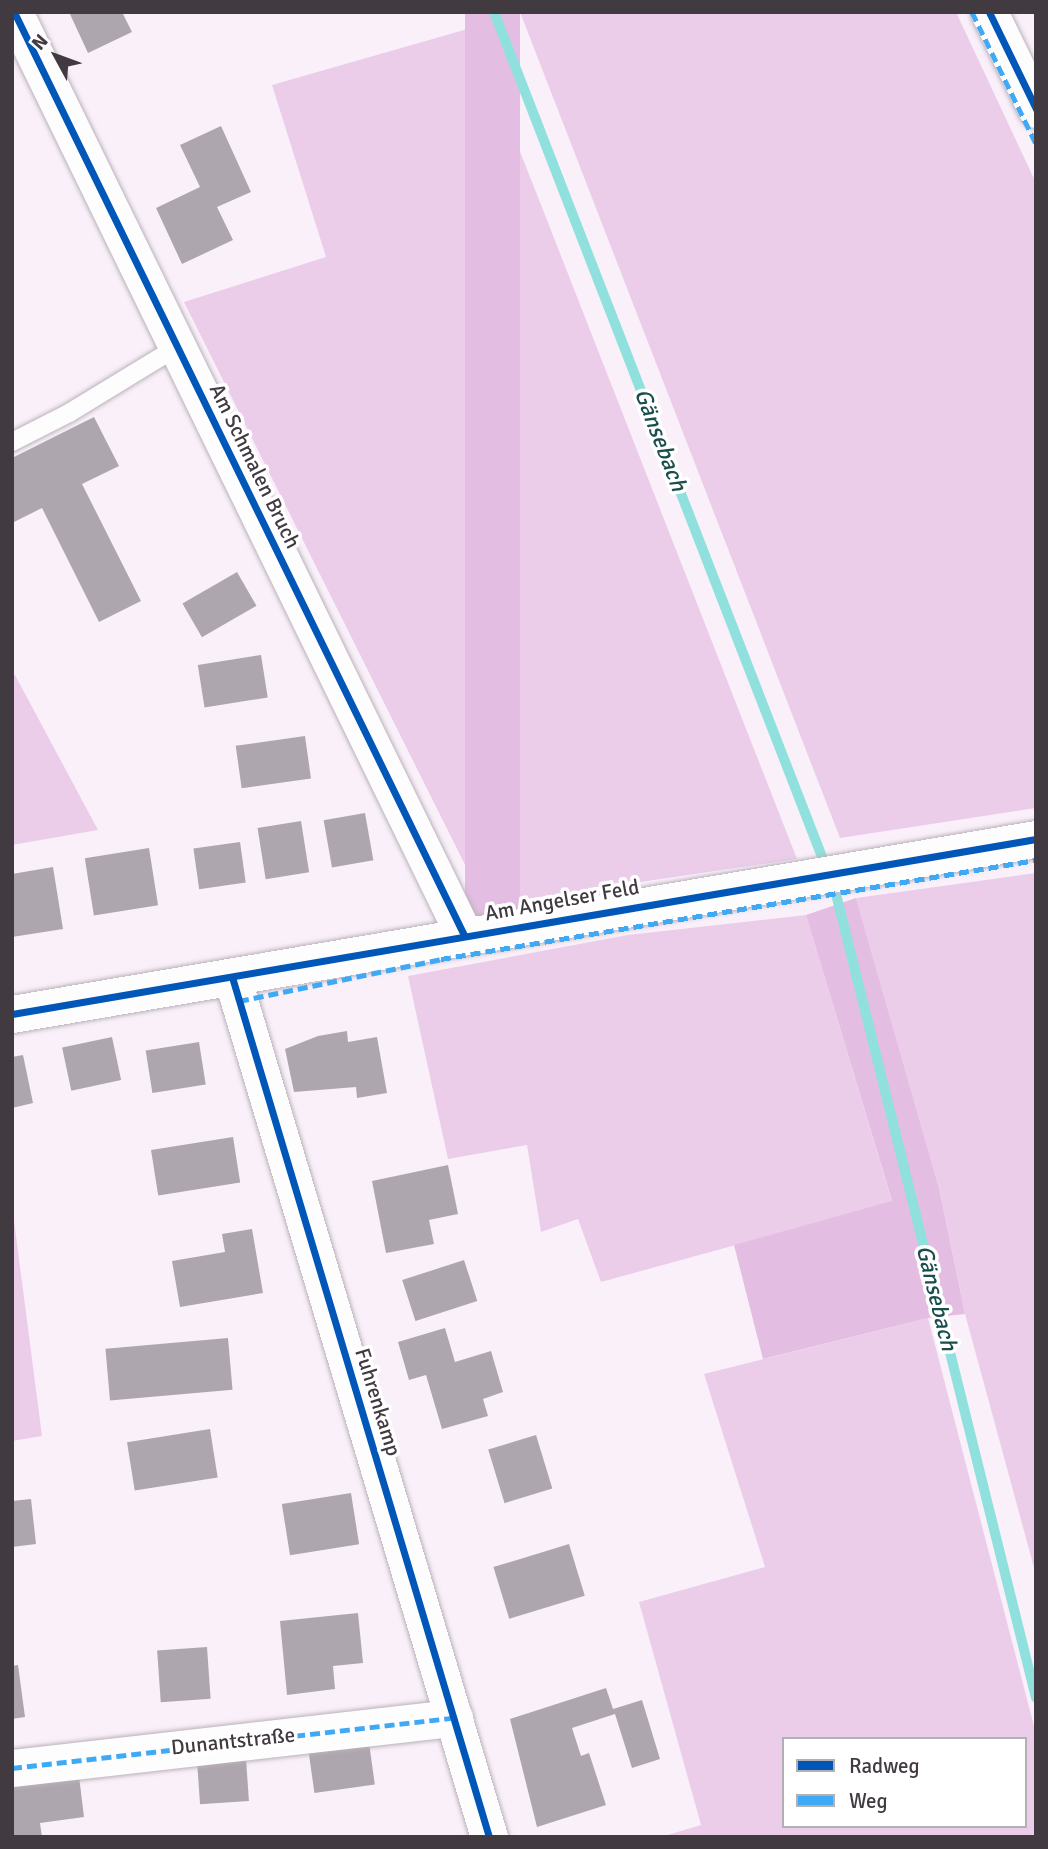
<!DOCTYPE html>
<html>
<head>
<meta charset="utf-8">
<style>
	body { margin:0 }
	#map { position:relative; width:1048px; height:1849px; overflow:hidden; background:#faf0fa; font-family:Signika,sans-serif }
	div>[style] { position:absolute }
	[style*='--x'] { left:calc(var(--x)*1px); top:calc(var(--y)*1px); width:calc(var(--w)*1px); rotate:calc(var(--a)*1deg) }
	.green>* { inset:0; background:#ebcdea }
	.forest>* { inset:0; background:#e3bde2; transform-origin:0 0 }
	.stream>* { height:10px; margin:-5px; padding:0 5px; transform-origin:5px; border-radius:5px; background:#90e1dd }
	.building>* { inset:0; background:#aea6ae; transform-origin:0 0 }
	.roads { filter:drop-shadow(0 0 2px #bab2ba) drop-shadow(0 0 2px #bab2ba) }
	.lane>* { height:18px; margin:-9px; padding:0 9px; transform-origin:9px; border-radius:9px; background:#fefdfe }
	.street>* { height:37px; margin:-18.5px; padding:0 18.5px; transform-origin:18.5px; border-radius:18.5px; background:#fefdfe }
	.quiet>* { height:5px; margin-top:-2.5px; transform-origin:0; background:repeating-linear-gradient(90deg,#3fa9f5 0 10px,transparent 0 15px) }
	.cycleway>* { height:7px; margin:-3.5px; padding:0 3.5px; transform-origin:3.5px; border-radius:3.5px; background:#0057b8 }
	span { translate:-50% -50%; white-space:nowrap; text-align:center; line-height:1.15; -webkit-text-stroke:7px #fff; paint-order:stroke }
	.street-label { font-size:21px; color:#423a41 }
	.water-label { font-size:23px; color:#194e4a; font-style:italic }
	.frame { position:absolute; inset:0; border:14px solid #423a41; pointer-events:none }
	.legend { position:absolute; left:782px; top:1737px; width:245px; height:91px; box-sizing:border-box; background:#fff; border:2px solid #b3b0b3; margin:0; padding:9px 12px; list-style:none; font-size:21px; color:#423a41 }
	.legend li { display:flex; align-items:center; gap:14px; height:35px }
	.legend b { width:35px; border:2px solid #b3b0b3 }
	.north { position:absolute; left:21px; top:21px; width:70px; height:70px; -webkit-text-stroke:5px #fff; paint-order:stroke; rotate:311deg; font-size:19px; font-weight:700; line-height:28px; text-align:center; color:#423a41 }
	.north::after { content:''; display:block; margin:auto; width:24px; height:32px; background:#423a41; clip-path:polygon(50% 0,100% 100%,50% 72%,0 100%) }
</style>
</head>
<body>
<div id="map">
	<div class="green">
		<i style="clip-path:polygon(520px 12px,956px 12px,1036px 183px,1036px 808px,840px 838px)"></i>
		<i style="clip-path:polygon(471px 28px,536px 192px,797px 859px,485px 905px,184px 302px,326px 257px,272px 85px)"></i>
		<i style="clip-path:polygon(12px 675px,15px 675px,98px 830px,12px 845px)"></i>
		<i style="clip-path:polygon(1036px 873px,1036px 1575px,965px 1314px,939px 1188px,856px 898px)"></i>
		<i style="clip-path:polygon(806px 915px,892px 1202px,601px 1282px,578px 1219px,541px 1232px,527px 1145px,448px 1159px,408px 976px,628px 935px)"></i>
		<i style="clip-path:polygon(12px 1205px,42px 1436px,12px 1441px)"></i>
		<i style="clip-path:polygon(evenodd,928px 1318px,1036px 1734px,1036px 1837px,661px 1837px,701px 1825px,639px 1602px,765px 1567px,704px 1374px,928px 1318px,784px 1739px,1025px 1739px,1025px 1826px,784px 1826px,784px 1739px)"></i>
	</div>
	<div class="forest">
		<i style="left:465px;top:12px;width:55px;height:910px"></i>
		<i style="clip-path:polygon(856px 898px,939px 1188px,965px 1314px,928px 1318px,763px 1359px,734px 1245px,892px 1201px,806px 915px)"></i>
	</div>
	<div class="stream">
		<i style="--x:494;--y:12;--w:917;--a:68.78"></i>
		<i style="--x:837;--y:898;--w:824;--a:76.03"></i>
	</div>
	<div class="building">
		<i style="clip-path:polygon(69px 12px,122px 12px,132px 32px,88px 53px)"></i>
		<i style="clip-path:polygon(221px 126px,251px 192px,217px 207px,233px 240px,182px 264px,156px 208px,200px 187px,180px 145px)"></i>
		<i style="clip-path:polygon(94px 417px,119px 466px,82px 484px,141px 601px,99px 622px,42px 508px,12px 523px,12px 458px)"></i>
		<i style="left:237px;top:572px;width:39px;height:63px;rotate:60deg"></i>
		<i style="left:261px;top:655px;width:43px;height:64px;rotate:81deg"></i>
		<i style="left:305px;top:736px;width:43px;height:70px;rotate:82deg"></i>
		<i style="left:365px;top:813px;width:48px;height:42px;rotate:80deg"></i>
		<i style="left:301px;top:821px;width:52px;height:44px;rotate:81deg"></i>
		<i style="left:240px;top:842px;width:41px;height:47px;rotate:82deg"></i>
		<i style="left:149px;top:848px;width:58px;height:65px;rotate:81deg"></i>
		<i style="clip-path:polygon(53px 867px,63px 929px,12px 937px,12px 874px)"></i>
		<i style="clip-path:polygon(347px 1031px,348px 1042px,377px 1037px,387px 1093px,357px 1098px,356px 1087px,294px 1092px,285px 1049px,318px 1036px)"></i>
		<i style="left:112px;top:1037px;width:44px;height:51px;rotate:78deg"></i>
		<i style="left:199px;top:1042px;width:43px;height:54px;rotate:81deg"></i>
		<i style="clip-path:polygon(23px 1055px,33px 1103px,12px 1108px,12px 1057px)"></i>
		<i style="left:233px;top:1137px;width:46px;height:83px;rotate:81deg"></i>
		<i style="clip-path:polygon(448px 1165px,458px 1214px,429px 1220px,434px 1244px,386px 1253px,372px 1181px)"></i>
		<i style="clip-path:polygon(252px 1229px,263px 1293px,180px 1307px,172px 1261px,225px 1252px,222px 1234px)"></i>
		<i style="left:464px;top:1260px;width:43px;height:65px;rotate:72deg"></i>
		<i style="clip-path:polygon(445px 1328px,455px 1362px,491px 1351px,503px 1392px,483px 1399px,488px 1416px,442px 1429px,426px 1375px,409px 1380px,398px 1342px)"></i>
		<i style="left:228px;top:1338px;width:52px;height:123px;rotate:85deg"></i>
		<i style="left:210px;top:1429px;width:49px;height:84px;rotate:81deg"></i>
		<i style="left:536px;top:1435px;width:56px;height:50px;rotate:73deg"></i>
		<i style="left:351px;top:1493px;width:52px;height:70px;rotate:81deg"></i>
		<i style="clip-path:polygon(31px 1499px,36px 1544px,12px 1547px,12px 1501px)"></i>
		<i style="left:569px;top:1544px;width:54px;height:79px;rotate:73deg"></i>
		<i style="clip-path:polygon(358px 1613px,363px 1663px,333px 1666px,335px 1689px,287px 1695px,280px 1621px)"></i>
		<i style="left:207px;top:1647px;width:52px;height:50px;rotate:86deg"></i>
		<i style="clip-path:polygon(18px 1665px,25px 1717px,12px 1719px,12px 1666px)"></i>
		<i style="clip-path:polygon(606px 1688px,613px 1709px,642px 1700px,660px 1759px,632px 1768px,615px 1714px,572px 1728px,581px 1756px,589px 1753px,606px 1805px,537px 1827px,510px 1719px)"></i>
		<i style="left:369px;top:1743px;width:42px;height:61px;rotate:82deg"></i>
		<i style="left:246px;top:1759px;width:42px;height:49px;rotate:86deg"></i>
		<i style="clip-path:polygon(79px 1776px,84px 1817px,40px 1823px,42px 1837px,12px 1837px,12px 1784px)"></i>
	</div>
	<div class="roads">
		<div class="lane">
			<i style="--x:12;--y:442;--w:64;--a:-27"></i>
			<i style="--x:69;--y:413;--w:127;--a:-31.4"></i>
		</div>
		<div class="street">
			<i style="--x:14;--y:12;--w:1027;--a:64.01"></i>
			<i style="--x:989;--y:12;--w:108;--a:64.1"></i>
			<i style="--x:232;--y:977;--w:898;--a:73.36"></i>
			<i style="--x:12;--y:1014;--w:1039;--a:-9.7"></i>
			<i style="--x:12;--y:1768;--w:445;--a:-6.5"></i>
		</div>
	</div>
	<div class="quiet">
		<i style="--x:972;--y:12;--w:147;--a:64.1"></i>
		<i style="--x:239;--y:1001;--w:206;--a:-11.7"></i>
		<i style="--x:441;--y:959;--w:603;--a:-9.45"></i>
		<i style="--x:12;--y:1768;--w:445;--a:-6.5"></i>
	</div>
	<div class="cycleway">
		<i style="--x:14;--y:12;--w:1027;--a:64.01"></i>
		<i style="--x:989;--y:12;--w:108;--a:64.1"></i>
		<i style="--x:232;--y:977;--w:898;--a:73.36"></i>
		<i style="--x:12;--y:1014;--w:1039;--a:-9.7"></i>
	</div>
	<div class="street-label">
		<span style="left:255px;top:466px;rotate:64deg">Am Schmalen Bruch</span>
		<span style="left:562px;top:900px;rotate:-10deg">Am Angelser Feld</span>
		<span style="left:378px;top:1402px;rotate:73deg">Fuhrenkamp</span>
		<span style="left:233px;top:1741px;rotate:-6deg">Dunantstraße</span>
	</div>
	<div class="water-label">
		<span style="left:660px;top:440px;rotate:69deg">Gänsebach</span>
		<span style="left:936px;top:1298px;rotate:76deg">Gänsebach</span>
	</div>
	<div class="frame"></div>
	<ul class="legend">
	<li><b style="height:9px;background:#0057b8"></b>Radweg</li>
	<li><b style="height:9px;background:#3fa9f5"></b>Weg</li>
	</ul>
	<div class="north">N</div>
</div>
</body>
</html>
